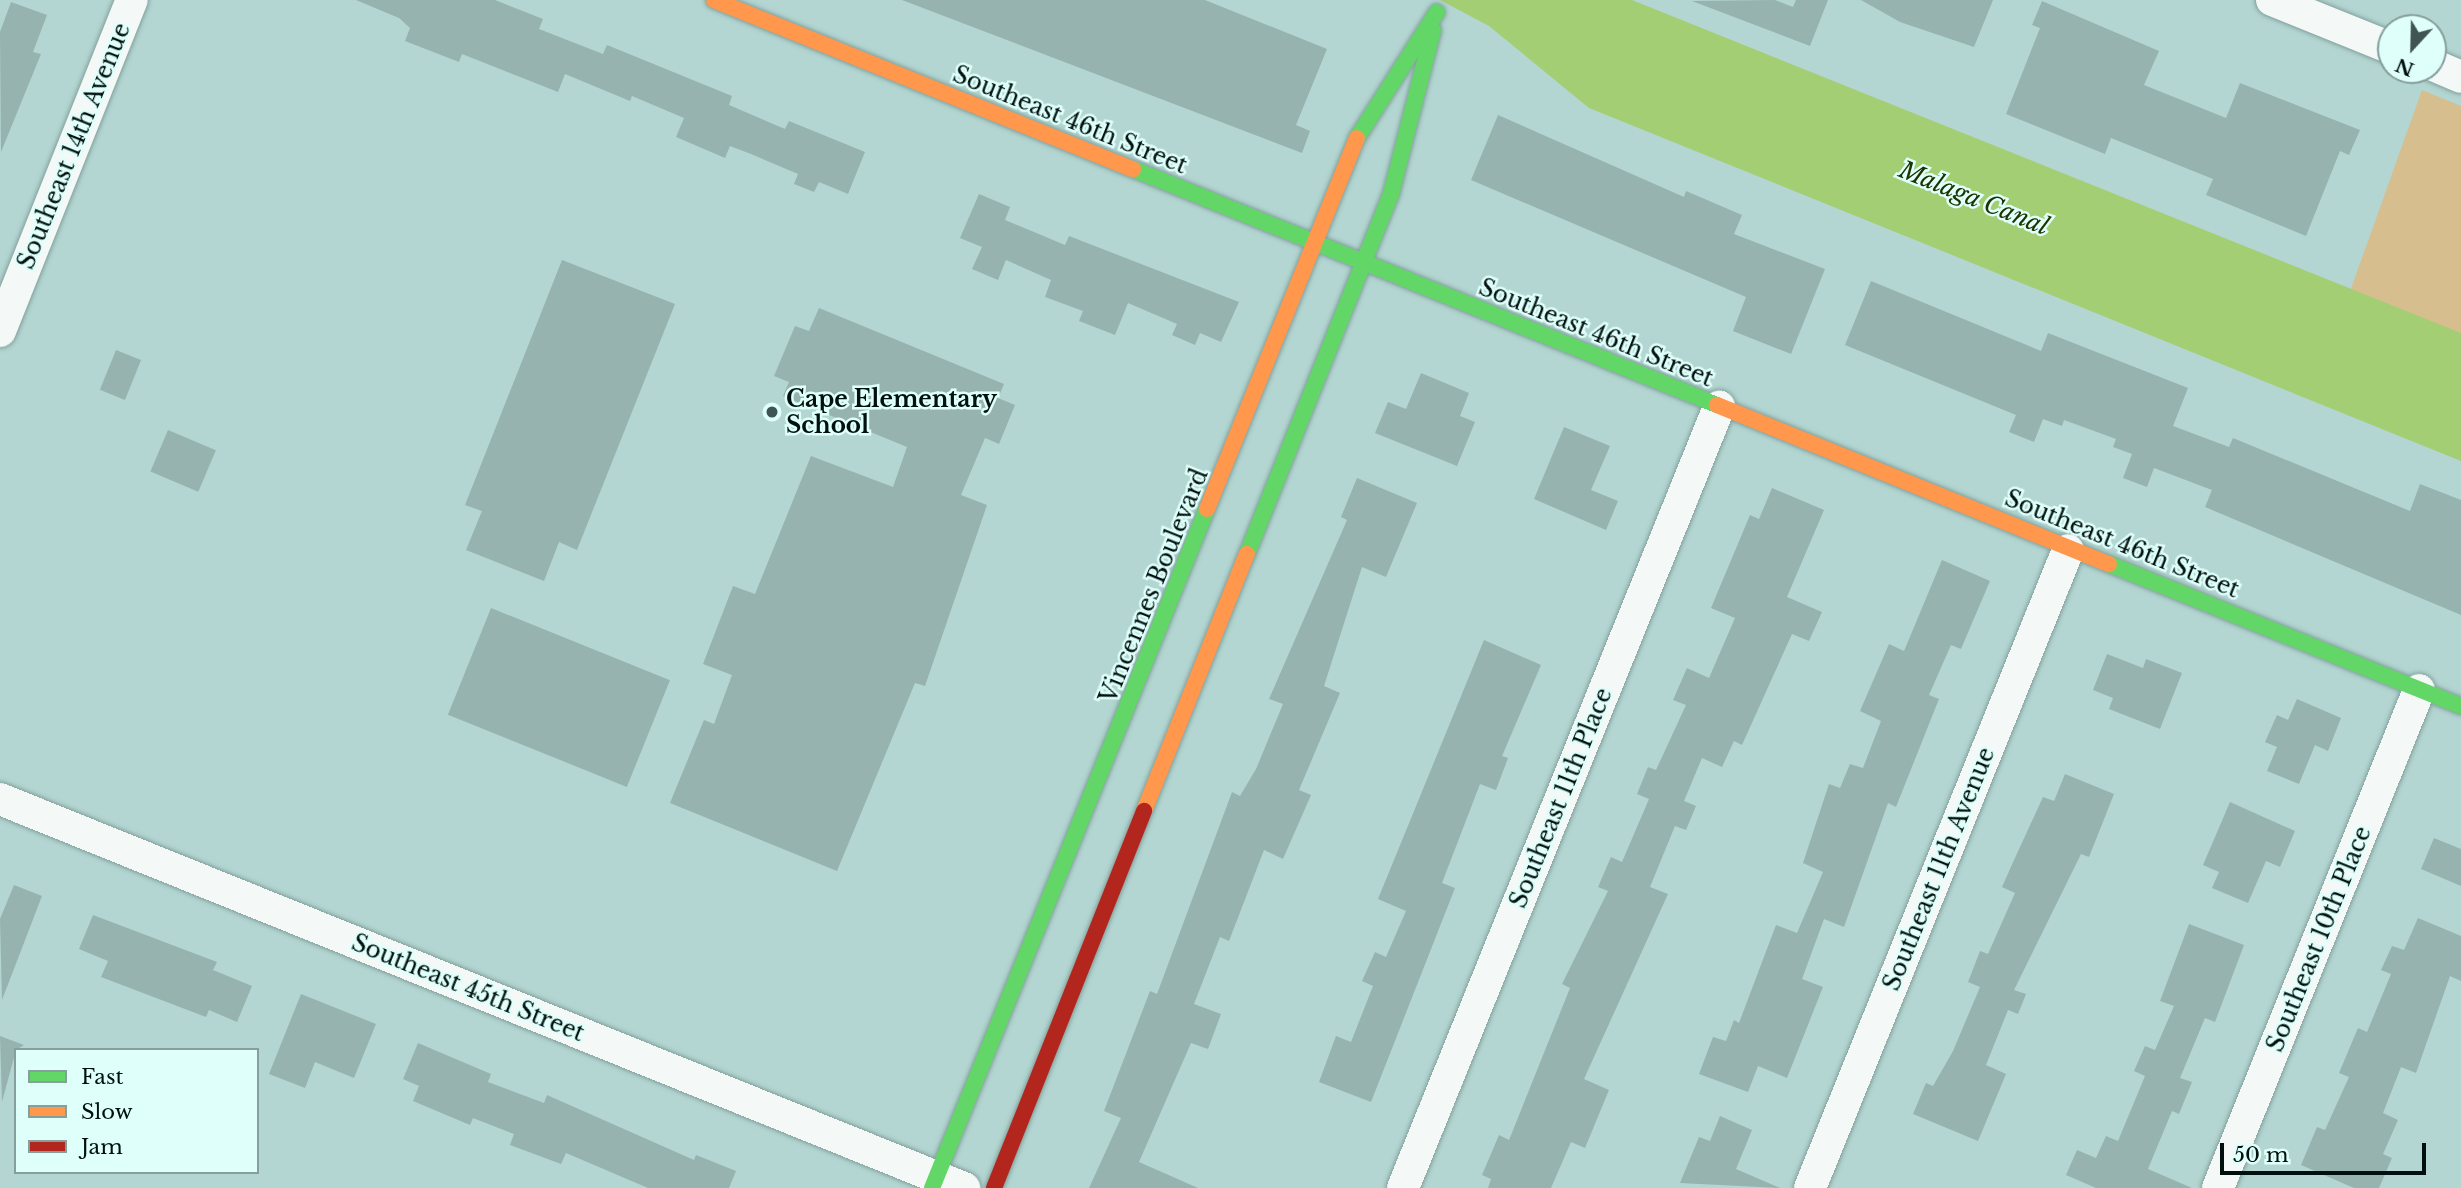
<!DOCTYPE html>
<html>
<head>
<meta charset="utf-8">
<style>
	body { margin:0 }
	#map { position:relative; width:2461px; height:1188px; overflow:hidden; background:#b3d6d2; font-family:"Libre Baskerville",serif }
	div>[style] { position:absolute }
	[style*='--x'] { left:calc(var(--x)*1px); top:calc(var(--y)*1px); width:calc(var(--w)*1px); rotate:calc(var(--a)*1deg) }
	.green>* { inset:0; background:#d6be8f }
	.water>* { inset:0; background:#a3ce74 }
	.building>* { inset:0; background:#96b3af; transform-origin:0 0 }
	.roads { filter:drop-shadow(0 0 2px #83a09c) drop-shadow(0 0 2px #83a09c) }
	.street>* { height:32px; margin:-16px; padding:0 16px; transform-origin:16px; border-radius:16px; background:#f4f9f8 }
	.fast>* { height:16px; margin:-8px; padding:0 8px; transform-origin:8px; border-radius:8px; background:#63d668 }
	.slow>* { height:16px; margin:-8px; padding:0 8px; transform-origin:8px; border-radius:8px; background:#ff974d }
	.jam>* { height:16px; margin:-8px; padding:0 8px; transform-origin:8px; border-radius:8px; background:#b3261e }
	.dots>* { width:19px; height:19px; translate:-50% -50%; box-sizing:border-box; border:4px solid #dffffb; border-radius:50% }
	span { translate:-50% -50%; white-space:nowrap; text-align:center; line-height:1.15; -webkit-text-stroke:5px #dffffb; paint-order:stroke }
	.street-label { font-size:23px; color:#00100e }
	.poi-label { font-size:23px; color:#00100e; font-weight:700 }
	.left { translate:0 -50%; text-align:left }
	.water-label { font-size:24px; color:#213200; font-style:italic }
	.legend { position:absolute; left:14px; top:1048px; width:245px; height:126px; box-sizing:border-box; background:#dffffb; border:2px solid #869f9c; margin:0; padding:9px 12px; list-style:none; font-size:21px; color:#00100e }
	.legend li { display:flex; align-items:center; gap:14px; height:35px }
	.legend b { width:35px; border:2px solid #869f9c }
	.north { position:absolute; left:2377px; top:14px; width:70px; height:70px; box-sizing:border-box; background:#dffffb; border:2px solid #869f9c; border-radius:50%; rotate:202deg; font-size:19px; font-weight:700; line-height:28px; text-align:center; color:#00100e }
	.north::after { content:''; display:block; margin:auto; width:24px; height:32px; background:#3f5553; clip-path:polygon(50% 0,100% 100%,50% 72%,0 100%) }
	.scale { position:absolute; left:2220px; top:1143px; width:206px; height:32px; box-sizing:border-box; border:4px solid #00100e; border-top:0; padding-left:9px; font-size:21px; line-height:24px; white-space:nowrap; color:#00100e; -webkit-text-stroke:5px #dffffb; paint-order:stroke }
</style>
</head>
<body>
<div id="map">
	<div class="green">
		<i style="clip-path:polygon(2422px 90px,2461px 106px,2461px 341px,2348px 297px)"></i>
	</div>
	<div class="water">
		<i style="clip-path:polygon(1440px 0,1632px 0,2461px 333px,2461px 461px,1589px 108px,1489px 26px)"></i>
	</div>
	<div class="building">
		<i style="clip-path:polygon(356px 0,495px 0,543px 19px,539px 29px,603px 54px,607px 45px,732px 96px,729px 105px,785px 129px,789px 121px,865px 152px,848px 194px,819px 182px,814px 192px,794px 184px,798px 174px,751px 154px,730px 146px,725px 158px,676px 137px,684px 118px,632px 96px,630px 101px,565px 74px,558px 92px,462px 54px,459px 62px,405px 41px,410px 28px,399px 18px)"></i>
		<i style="clip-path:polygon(902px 0,1205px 0,1327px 49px,1296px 125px,1310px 131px,1302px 153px)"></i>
		<i style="clip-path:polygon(1775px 0,1793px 7px,1796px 0,1828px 0,1810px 46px,1692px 1px)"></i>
		<i style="clip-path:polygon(1861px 0,1993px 0,1974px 47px,1900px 22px)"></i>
		<i style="clip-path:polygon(2042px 1px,2159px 51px,2144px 85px,2226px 118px,2240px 83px,2360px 130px,2349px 155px,2340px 151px,2306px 236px,2206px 195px,2213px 179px,2111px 138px,2105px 154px,2006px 114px,2040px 28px,2032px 25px)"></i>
		<i style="clip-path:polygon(11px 2px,47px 15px,33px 52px,41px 54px,1px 152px,0 32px)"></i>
		<i style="clip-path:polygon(1498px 115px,1684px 197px,1686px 191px,1742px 215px,1734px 234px,1825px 269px,1791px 354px,1733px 331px,1746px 297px,1471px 180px)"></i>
		<i style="clip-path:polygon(979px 194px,1010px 207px,1005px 220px,1065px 245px,1069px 236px,1239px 302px,1221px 342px,1200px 333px,1195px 345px,1172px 335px,1177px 324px,1128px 303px,1115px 335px,1079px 321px,1083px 311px,1045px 297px,1051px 280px,1006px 260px,998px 280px,972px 269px,982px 247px,960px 238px)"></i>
		<i style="clip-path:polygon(562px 260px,675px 304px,577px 550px,559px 542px,544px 581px,466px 550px,482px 511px,465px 505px)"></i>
		<i style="clip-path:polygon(1871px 281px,2041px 351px,2048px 333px,2188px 388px,2173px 426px,2229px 447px,2233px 438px,2410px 511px,2420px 484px,2461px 500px,2461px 615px,2205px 507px,2212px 490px,2154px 468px,2147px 487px,2123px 478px,2132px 454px,2113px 447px,2116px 439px,2064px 420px,2062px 426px,2043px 419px,2034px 442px,2009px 432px,2016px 415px,1845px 345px)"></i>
		<i style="clip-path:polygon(819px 308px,1004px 384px,998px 398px,1015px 405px,999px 444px,985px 438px,961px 495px,987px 505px,925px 686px,915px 683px,837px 871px,670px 803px,704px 720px,714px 724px,732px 675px,703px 664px,733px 586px,755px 594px,811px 456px,893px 487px,907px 447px,783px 396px,789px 382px,774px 376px,795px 326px,809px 331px)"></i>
		<i style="left:116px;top:350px;width:27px;height:43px;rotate:22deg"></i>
		<i style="clip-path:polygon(1421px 373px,1469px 393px,1460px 416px,1475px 422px,1457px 466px,1375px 433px,1388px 402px,1406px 409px)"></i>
		<i style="clip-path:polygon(1564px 427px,1610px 446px,1591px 490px,1618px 501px,1606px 530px,1534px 499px)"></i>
		<i style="left:168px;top:430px;width:52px;height:45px;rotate:23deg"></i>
		<i style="clip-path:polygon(1357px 478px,1417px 503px,1386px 577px,1362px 567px,1324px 686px,1340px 693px,1299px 790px,1311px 795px,1283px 859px,1264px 850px,1229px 941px,1220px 937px,1194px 1004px,1221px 1014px,1208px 1049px,1191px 1043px,1139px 1162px,1198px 1188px,1089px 1188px,1121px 1118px,1104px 1111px,1150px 991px,1157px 994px,1232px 792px,1240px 796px,1256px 769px,1283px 704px,1269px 699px,1347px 520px,1341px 517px)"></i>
		<i style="clip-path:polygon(1772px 488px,1824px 510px,1787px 597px,1822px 612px,1809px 641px,1792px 634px,1742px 745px,1734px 741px,1722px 767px,1702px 758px,1684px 801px,1696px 806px,1686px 830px,1675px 826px,1650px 887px,1668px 894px,1584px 1079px,1609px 1090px,1585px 1148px,1571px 1142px,1551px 1188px,1488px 1188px,1491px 1179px,1482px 1175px,1499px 1135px,1509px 1140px,1570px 988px,1562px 984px,1608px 891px,1598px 887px,1611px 857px,1622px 862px,1649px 799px,1637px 794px,1648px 767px,1656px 770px,1686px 705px,1673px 700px,1687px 668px,1709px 678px,1735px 618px,1711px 608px,1750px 515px,1759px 519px)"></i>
		<i style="clip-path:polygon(1942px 560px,1990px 581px,1961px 649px,1951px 645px,1929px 695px,1939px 699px,1896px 807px,1888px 803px,1844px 927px,1824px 919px,1802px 979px,1823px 987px,1787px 1078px,1758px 1066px,1748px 1092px,1699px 1074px,1713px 1037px,1726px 1041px,1734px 1020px,1739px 1023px,1776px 925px,1797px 933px,1823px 872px,1803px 863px,1829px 784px,1840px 788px,1850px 764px,1863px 768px,1881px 721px,1860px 711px,1889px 644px,1904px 651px)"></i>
		<i style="left:491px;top:608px;width:193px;height:115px;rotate:22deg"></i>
		<i style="clip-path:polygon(1484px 640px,1541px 665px,1502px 756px,1508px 758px,1496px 790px,1480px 784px,1442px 883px,1455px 888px,1371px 1102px,1319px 1082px,1336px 1036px,1351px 1042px,1373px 986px,1362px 981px,1375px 952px,1386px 957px,1406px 911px,1378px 899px)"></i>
		<i style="clip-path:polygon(2107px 654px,2143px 668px,2146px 659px,2182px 673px,2160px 729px,2109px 709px,2113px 698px,2093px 690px)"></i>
		<i style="clip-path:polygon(2297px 699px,2341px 718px,2328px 751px,2315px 745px,2299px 784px,2267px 771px,2277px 747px,2265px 742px,2277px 715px,2288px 720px)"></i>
		<i style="clip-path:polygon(2065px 774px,2114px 794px,2089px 857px,2081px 854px,2014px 990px,2026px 994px,2018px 1014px,2008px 1010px,1986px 1065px,2006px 1074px,1978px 1141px,1913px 1114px,1926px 1083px,1933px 1086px,1953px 1051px,1980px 987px,1968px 982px,1980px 951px,1988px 954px,2015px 893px,2002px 887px,2014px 860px,2043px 797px,2054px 801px)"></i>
		<i style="clip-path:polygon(2230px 802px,2295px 831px,2280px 867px,2266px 861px,2248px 903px,2212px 888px,2219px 872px,2203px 865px)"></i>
		<i style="clip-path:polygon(2434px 838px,2461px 849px,2461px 886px,2421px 869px)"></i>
		<i style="clip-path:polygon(14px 885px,42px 896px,2px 1000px,0 919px)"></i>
		<i style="clip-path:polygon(93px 915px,217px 962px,213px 970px,252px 986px,237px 1022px,209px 1010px,206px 1017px,101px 977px,108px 961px,79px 949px)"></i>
		<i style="clip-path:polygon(2418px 918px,2461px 936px,2461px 981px,2450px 976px,2416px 1073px,2401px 1067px,2383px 1113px,2398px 1120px,2383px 1154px,2392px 1158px,2379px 1188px,2354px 1188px,2301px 1165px,2317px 1127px,2325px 1130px,2349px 1077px,2339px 1073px,2358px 1028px,2367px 1032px,2391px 974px,2381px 970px,2392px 946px,2404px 950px)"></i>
		<i style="clip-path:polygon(2189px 924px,2244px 945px,2215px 1022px,2205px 1018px,2180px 1078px,2192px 1082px,2179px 1114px,2172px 1111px,2148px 1169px,2192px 1188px,2096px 1188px,2066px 1175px,2077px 1150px,2096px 1158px,2106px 1136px,2118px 1141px,2145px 1076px,2134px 1071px,2145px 1046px,2155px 1050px,2174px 1006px,2160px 1001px)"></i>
		<i style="clip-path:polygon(301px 994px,376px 1024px,354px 1078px,315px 1062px,305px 1088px,269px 1074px)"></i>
		<i style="clip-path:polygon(0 1036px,24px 1045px,16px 1050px,2px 1102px)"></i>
		<i style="clip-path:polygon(418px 1043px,491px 1074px,488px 1082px,544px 1103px,547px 1095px,694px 1160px,696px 1155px,736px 1171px,729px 1188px,648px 1188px,566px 1153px,561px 1164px,510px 1145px,514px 1134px,473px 1118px,470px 1125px,413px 1101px,419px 1086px,403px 1079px)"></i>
		<i style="clip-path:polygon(1720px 1116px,1752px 1130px,1736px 1169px,1780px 1188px,1680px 1183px,1699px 1137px,1710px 1141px)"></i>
	</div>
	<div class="roads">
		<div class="street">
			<i style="--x:2272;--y:0;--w:128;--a:22"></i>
			<i style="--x:2433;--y:65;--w:30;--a:23"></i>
			<i style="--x:0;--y:331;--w:356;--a:-68.3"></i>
			<i style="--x:0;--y:799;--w:1040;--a:21.98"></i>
			<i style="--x:1403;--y:1188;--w:843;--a:-67.97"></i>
			<i style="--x:1810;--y:1188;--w:688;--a:-67.98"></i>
			<i style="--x:2218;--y:1188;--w:537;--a:-68.02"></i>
		</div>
		<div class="fast">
			<i style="--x:1357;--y:138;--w:149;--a:-57.6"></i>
			<i style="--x:1133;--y:169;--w:630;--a:22"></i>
			<i style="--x:1247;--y:554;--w:388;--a:-68.2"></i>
			<i style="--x:1391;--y:194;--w:169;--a:-75.6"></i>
			<i style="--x:2109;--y:564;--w:380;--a:22"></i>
			<i style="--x:932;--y:1188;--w:733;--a:-67.95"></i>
		</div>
		<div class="slow">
			<i style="--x:714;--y:0;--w:452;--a:22"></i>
			<i style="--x:1717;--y:405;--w:423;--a:22.1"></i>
			<i style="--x:1207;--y:509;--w:400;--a:-68"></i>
			<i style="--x:1144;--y:811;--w:277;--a:-68.2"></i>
		</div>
		<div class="jam">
			<i style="--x:994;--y:1188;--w:406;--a:-68.3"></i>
		</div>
	</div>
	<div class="dots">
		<i style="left:772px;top:412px;background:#3f5553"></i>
	</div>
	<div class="street-label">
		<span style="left:1070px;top:120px;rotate:22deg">Southeast 46th Street</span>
		<span style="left:74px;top:146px;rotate:-68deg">Southeast 14th Avenue</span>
		<span style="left:1596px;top:333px;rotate:22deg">Southeast 46th Street</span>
		<span style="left:2122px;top:544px;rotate:22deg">Southeast 46th Street</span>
		<span style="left:1154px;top:586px;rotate:-68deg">Vincennes Boulevard</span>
		<span style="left:1561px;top:798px;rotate:-68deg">Southeast 11th Place</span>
		<span style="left:1939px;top:869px;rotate:-68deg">Southeast 11th Avenue</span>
		<span style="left:2319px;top:939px;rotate:-68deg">Southeast 10th Place</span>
		<span style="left:468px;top:988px;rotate:22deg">Southeast 45th Street</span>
	</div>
	<div class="poi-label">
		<span class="left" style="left:786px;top:412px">Cape Elementary<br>School</span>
	</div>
	<div class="water-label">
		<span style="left:1974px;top:198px;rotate:22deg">Malaga Canal</span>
	</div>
	<ul class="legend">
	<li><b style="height:9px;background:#63d668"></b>Fast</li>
	<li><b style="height:9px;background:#ff974d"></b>Slow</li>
	<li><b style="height:9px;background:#b3261e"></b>Jam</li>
	</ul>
	<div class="north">N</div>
	<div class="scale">50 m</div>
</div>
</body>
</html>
